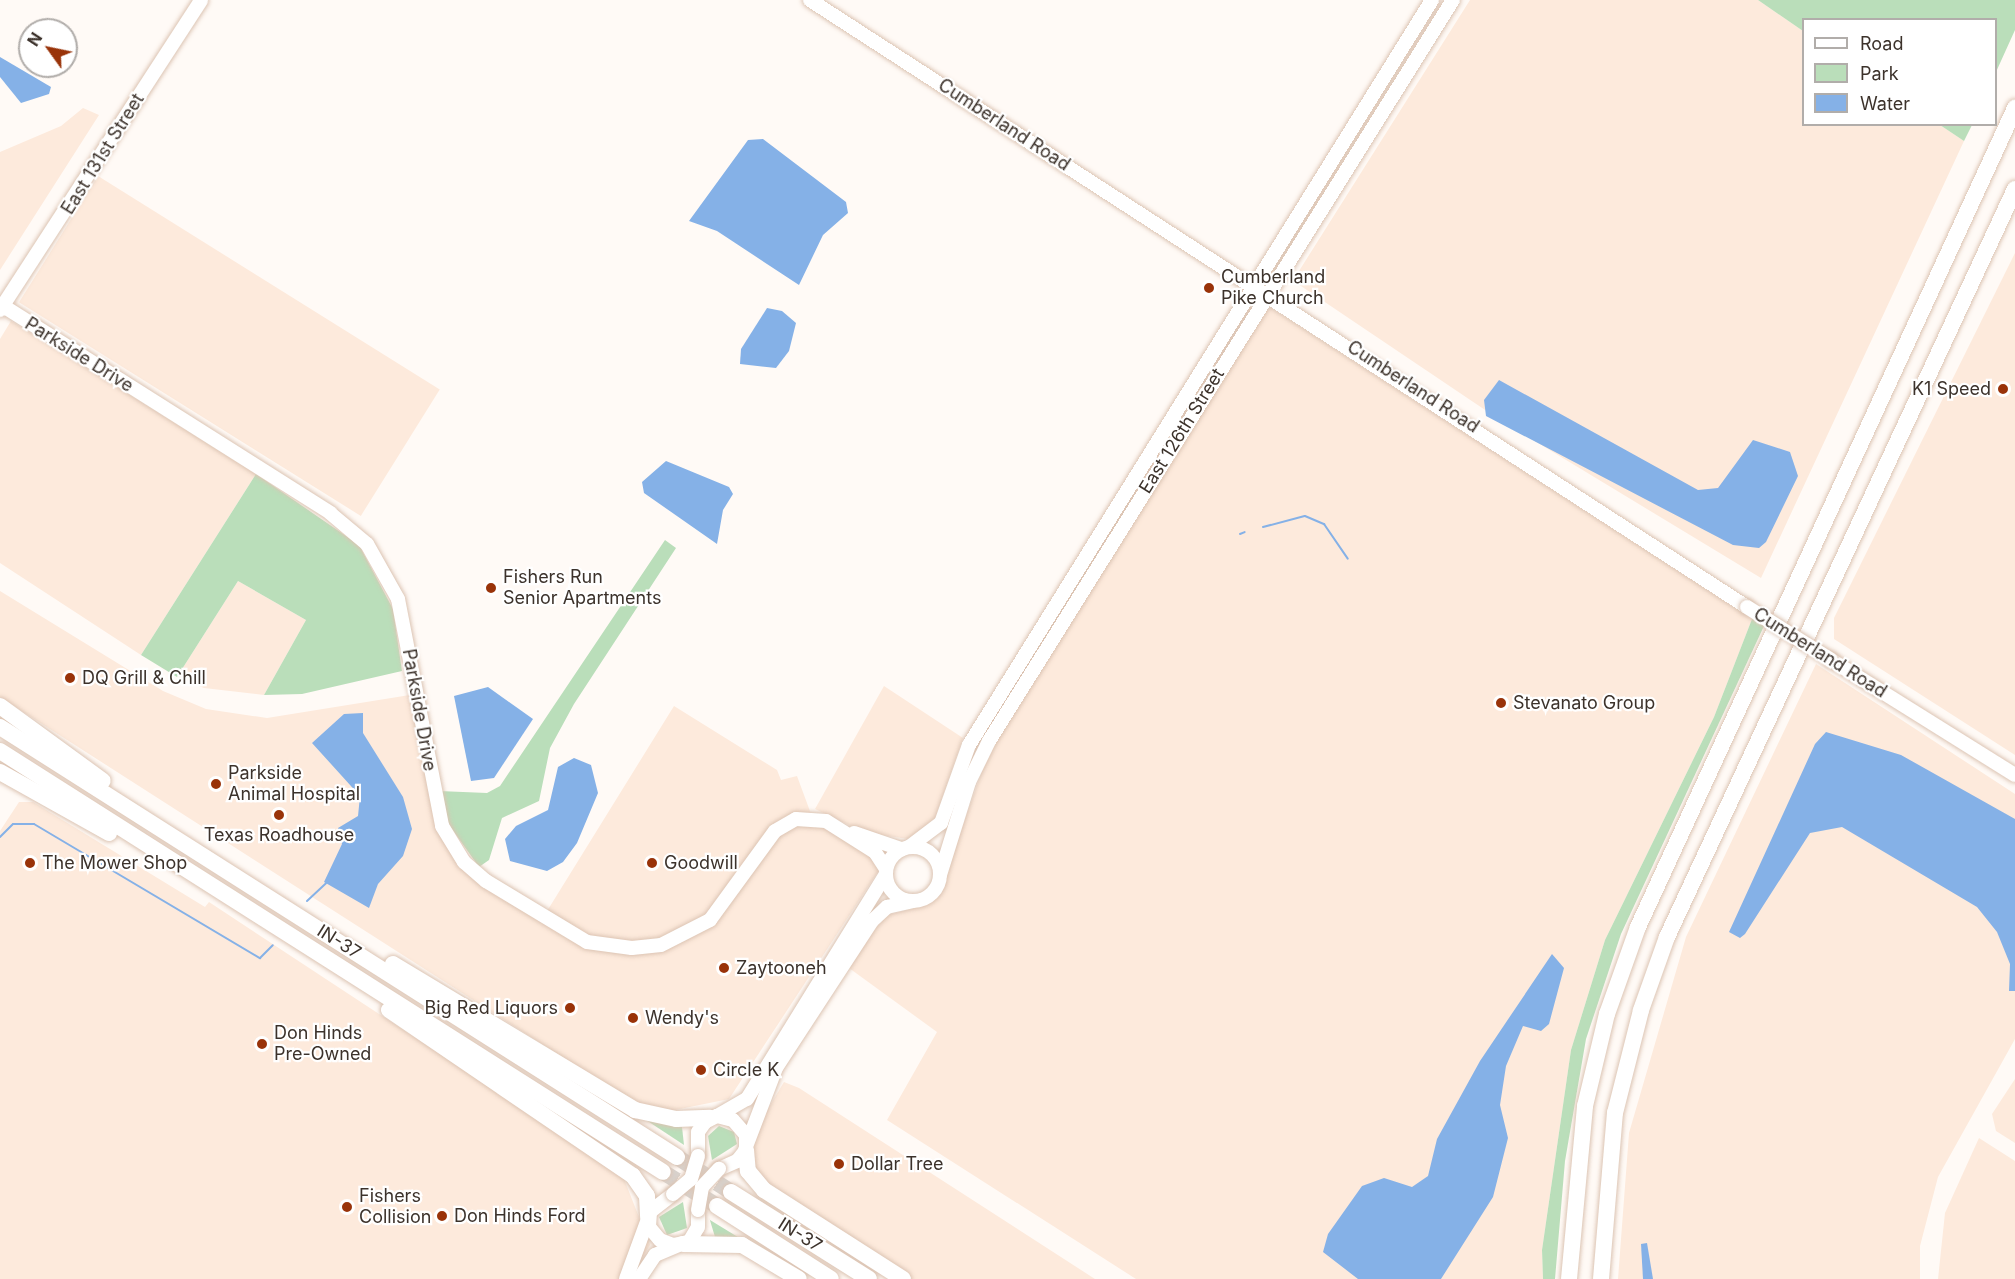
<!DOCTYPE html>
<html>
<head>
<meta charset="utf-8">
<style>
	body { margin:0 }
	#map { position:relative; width:2015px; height:1279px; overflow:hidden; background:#fffaf6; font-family:Inter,sans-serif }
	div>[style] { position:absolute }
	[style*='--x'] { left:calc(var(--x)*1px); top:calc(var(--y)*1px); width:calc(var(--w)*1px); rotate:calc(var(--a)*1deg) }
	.built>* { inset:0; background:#fdeadc; transform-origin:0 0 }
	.green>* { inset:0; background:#badeba }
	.water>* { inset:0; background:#85b1e7 }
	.stream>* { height:2px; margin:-1px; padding:0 1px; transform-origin:1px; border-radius:1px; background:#85b1e7 }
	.highway-tunnel>* { height:16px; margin-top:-8px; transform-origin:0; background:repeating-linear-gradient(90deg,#d8d2cd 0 16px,transparent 0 24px) }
	.roads { filter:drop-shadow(0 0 2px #dcc4b3) drop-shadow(0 0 2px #dcc4b3) }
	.secondary>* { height:14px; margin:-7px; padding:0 7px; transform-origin:7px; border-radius:7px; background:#fff }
	.secondary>.ring { margin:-7px; padding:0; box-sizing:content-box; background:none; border:14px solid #fff; border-radius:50% }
	.highway>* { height:16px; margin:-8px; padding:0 8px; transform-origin:8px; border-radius:8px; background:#fff }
	.bridges { filter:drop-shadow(0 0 2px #dcc4b3) drop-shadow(0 0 2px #dcc4b3) }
	.secondary-bridge>* { height:14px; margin:-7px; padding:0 7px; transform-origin:7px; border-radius:7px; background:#fff }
	.dots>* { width:16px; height:16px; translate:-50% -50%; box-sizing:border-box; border:3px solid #fff; border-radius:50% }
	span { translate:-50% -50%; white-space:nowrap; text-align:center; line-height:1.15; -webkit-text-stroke:4.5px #fff; paint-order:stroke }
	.street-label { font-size:18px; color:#3c322b }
	.poi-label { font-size:18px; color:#3c322b }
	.left { translate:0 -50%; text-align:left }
	.right { translate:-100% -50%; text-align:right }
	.legend { position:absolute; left:1802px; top:18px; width:195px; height:108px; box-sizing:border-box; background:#fff; border:2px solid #b1adaa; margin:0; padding:8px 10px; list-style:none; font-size:18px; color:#3c322b }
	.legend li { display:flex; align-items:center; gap:12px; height:30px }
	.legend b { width:30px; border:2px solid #b1adaa }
	.north { position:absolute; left:18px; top:18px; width:60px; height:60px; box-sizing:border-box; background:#fff; border:2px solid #b1adaa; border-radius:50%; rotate:303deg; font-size:16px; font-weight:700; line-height:24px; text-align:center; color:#3c322b }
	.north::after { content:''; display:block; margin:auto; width:21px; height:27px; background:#993309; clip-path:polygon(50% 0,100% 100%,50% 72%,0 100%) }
</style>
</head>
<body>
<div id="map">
	<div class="built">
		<i style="clip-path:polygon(1470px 0,1758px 0,1803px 31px,1804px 124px,1940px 125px,1964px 141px,1761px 578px,1500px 420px,1298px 284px,1299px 271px)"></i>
		<i style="clip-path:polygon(83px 108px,99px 115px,0 270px,0 152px,61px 126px)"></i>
		<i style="left:98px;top:176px;width:403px;height:149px;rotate:32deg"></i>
		<i style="clip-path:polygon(2015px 253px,2015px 755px,1834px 639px,1834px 618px)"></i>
		<i style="clip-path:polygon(1271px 308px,1752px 619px,1714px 717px,1605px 940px,1571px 1050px,1542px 1250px,1543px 1279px,1136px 1279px,887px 1120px,937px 1032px,849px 968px,883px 916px,916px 908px,939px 893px,991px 746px,1260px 315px)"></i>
		<i style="clip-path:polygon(11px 321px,256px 474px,141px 655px,0 563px,0 339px)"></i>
		<i style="clip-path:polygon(238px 581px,306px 620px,264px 695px,204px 688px,177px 677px)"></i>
		<i style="clip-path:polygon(0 591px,163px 691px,206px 709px,267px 718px,416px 694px,442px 826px,464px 862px,544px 916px,674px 706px,777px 770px,781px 780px,797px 776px,814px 822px,869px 853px,879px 870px,729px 1099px,660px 1113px,623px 1096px,0 697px)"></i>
		<i style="clip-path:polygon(1816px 664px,2015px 794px,2015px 1039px,1938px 1177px,1920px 1246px,1920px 1279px,1618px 1279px,1629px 1133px,1686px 937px)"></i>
		<i style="clip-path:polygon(884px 686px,963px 738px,935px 818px,909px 839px,866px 833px,815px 809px)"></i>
		<i style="clip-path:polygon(19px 802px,33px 802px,205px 907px,209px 902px,622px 1174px,650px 1245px,628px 1279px,0 1279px,0 831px)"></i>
		<i style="clip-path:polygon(2015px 1079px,2015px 1143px,1996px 1131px,1992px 1114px)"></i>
		<i style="clip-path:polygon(784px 1082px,799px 1088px,1095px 1279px,907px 1279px,777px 1196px,743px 1151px)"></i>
		<i style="clip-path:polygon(1979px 1138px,2015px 1161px,2015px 1279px,1938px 1279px,1945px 1213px)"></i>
	</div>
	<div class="green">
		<i style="clip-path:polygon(1758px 0,2015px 0,2015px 30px,1996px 72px,1996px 20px,1804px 20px,1803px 31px)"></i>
		<i style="clip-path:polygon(1940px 125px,1972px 125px,1964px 141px)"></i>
		<i style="clip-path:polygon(256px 474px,359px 545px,393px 609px,402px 671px,302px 694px,264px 695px,306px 620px,238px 581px,177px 677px,141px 655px)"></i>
		<i style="clip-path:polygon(665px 540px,676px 548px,574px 704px,550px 748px,539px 801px,502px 818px,489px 860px,479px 867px,447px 822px,439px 791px,487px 793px,500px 786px)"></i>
		<i style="clip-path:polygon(1752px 619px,1764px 626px,1621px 934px,1586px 1039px,1565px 1161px,1555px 1279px,1543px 1279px,1542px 1250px,1571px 1050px,1605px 940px,1714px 717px)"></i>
		<i style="clip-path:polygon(640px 1116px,682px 1127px,684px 1145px)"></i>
		<i style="clip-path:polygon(719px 1126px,734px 1132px,737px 1144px,712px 1160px,708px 1136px)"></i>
		<i style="clip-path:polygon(683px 1202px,687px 1228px,667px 1235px,659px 1217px)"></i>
		<i style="clip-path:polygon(709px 1217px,710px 1220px,746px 1242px,715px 1237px)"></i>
	</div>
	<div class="water">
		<i style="clip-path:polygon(0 57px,51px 87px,49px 94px,21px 103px,0 77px)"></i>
		<i style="clip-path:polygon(763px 139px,846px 202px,848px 213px,823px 235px,799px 285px,717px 231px,689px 221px,748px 140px)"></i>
		<i style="clip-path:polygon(767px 308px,782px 311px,796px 323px,789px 351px,776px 368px,740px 364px,741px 349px)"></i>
		<i style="clip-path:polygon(1499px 380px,1698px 490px,1718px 488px,1753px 440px,1790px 452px,1798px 476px,1766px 542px,1759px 548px,1733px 545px,1486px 416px,1484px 400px)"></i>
		<i style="clip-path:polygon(666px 461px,729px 487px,733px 494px,723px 510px,717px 544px,644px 493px,642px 482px)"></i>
		<i style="clip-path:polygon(488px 687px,533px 719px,494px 778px,471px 781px,454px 696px)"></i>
		<i style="clip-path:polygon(363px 713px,363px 733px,403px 797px,412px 829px,403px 856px,378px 884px,369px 908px,324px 882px,342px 844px,338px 828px,358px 816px,360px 796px,312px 743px,344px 714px)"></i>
		<i style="clip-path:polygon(1826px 732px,1901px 755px,2015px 819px,2015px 991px,2009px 991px,2010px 964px,1997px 932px,1977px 907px,1842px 827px,1810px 833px,1745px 934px,1740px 938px,1729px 932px,1815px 744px)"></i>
		<i style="clip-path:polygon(574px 758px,591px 765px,598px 793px,577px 843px,563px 862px,547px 871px,510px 861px,505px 839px,516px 826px,548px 810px,558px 767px)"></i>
		<i style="clip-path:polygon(1552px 954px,1564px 968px,1549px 1024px,1541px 1031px,1523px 1026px,1506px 1066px,1500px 1105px,1508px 1138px,1493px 1197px,1441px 1279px,1358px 1279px,1323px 1252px,1328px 1234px,1362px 1186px,1384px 1178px,1412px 1187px,1428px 1176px,1437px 1139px,1480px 1061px)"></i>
		<i style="clip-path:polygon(1647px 1243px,1653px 1279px,1643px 1279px,1641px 1244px)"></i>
	</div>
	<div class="stream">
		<i style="--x:1263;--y:527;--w:43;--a:-14.7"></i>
		<i style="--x:1305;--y:516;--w:21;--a:23"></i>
		<i style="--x:1324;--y:524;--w:42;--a:55.6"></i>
		<i style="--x:1240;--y:534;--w:5;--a:-22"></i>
		<i style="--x:0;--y:837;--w:18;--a:-45"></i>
		<i style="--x:13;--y:824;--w:21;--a:0"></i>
		<i style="--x:34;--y:824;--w:263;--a:30.7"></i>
		<i style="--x:260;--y:958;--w:18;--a:-45"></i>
		<i style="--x:307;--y:901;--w:26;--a:-43"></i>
	</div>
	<div class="highway-tunnel">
		<i style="--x:677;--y:1157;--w:64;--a:32.9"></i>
		<i style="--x:663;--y:1172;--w:64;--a:32.2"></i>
	</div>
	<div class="roads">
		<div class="secondary">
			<i style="--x:810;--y:0;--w:1116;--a:32.94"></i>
			<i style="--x:0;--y:304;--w:391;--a:32.3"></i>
			<i style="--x:330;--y:513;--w:48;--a:40"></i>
			<i style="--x:367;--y:544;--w:63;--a:60.6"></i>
			<i style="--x:398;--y:599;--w:231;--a:79"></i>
			<i style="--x:442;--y:826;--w:42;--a:58.6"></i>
			<i style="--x:464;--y:862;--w:29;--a:41"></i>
			<i style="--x:486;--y:881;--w:118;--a:31.1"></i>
			<i style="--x:587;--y:942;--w:45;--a:7.6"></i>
			<i style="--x:632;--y:948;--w:29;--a:-6"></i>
			<i style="--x:661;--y:945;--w:55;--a:-27"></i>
			<i style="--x:710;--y:920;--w:110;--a:-53.9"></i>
			<i style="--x:775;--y:831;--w:24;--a:-30"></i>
			<i style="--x:796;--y:819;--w:30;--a:4"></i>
			<i style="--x:826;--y:821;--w:58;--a:32.3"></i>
			<i style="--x:875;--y:852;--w:20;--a:57"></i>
			<i style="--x:0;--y:310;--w:369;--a:-57"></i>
			<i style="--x:1831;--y:660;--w:217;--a:32"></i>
			<i style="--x:854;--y:833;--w:50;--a:18.8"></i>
			<i style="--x:909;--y:847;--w:40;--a:-37"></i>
			<i style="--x:941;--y:823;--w:83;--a:-70.3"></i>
			<i style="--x:969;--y:745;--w:877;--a:-58.14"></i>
			<i class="ring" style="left:886px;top:847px;width:40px;height:40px"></i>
			<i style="--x:940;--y:875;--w:97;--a:-72.7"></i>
			<i style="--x:969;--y:782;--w:46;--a:-64"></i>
			<i style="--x:989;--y:741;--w:874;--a:-57.95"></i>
			<i style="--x:717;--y:1116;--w:34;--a:-30"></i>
			<i style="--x:747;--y:1099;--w:264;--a:-58.3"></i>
			<i style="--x:747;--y:1144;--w:81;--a:-69.1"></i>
			<i style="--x:776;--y:1068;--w:176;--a:-56.9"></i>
			<i style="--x:872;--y:921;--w:21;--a:-43"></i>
			<i style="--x:887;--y:907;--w:26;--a:-13"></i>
			<i style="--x:698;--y:1156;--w:24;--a:-90"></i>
			<i style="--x:698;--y:1132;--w:12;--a:-55"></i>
			<i style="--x:705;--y:1122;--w:13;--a:-27"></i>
			<i style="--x:717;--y:1116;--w:16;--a:14"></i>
			<i style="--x:733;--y:1120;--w:20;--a:49"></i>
			<i style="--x:746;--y:1135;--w:15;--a:90"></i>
			<i style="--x:746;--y:1150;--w:14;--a:129"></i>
			<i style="--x:737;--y:1161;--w:20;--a:156"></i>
			<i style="--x:673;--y:1194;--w:29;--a:142"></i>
			<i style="--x:650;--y:1212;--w:15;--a:94"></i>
			<i style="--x:649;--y:1227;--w:17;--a:50"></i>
			<i style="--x:660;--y:1240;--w:14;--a:21"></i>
			<i style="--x:673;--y:1245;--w:16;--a:-11"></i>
			<i style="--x:689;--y:1242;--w:17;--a:-59"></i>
			<i style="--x:698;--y:1227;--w:17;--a:-90"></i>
			<i style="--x:626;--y:1279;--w:64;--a:-69.9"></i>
			<i style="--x:639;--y:1279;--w:29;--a:-56"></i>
			<i style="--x:655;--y:1255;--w:25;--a:-23"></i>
		</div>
		<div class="highway">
			<i style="--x:0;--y:706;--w:127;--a:36.1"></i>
			<i style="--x:0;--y:727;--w:802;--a:32.42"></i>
			<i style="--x:0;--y:751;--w:785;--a:32.42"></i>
			<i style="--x:0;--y:772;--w:125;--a:29.2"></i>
			<i style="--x:393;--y:964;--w:283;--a:31.1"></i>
			<i style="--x:635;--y:1110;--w:42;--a:12.4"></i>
			<i style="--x:676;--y:1119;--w:34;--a:-2"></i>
			<i style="--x:389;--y:1010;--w:295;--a:34.2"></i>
			<i style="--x:633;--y:1176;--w:24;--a:55"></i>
			<i style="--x:647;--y:1196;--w:21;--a:87"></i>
			<i style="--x:746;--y:1150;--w:21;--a:85"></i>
			<i style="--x:748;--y:1171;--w:25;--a:50"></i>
			<i style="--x:764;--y:1190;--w:165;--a:32.6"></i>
			<i style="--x:731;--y:1192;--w:163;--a:32.2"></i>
			<i style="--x:717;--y:1206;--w:135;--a:32.6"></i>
			<i style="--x:683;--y:1244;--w:59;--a:1"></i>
			<i style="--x:742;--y:1245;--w:66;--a:30.8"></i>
			<i style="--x:1569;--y:1279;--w:174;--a:-84.7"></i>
			<i style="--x:1585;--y:1106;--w:95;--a:-76.6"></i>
			<i style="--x:1607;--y:1014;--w:92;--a:-70.4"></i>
			<i style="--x:1638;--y:927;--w:902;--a:-65.28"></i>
			<i style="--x:1601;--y:1279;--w:167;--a:-85.2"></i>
			<i style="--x:1615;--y:1113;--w:106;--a:-75.8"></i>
			<i style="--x:1641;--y:1010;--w:77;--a:-70.4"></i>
			<i style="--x:1667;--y:937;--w:825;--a:-65.05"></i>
		</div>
	</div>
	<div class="bridges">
		<div class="secondary-bridge">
			<i style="--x:1747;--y:607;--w:99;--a:32.2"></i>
			<i style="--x:673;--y:1194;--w:23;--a:-40"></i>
			<i style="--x:691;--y:1179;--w:24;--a:-73"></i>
			<i style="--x:698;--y:1210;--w:23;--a:-80"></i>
			<i style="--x:702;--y:1187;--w:25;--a:-47"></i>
		</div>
	</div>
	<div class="dots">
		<i style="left:1209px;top:288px;background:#993309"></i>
		<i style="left:2003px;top:389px;background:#993309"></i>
		<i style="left:491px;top:588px;background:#993309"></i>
		<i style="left:70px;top:678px;background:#993309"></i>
		<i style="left:1501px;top:703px;background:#993309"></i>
		<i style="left:216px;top:784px;background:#993309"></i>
		<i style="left:279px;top:815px;background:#993309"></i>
		<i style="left:30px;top:863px;background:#993309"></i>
		<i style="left:652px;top:863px;background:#993309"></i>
		<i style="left:724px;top:968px;background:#993309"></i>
		<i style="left:570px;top:1008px;background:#993309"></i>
		<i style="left:633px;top:1018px;background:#993309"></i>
		<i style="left:262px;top:1044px;background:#993309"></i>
		<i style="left:701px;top:1070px;background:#993309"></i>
		<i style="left:839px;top:1164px;background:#993309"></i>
		<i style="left:347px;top:1207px;background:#993309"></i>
		<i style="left:442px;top:1216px;background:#993309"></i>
	</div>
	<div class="street-label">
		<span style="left:1004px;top:125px;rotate:33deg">Cumberland Road</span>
		<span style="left:103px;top:154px;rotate:-58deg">East 131st Street</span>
		<span style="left:79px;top:355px;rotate:32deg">Parkside Drive</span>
		<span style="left:1413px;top:387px;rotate:33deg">Cumberland Road</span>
		<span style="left:1182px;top:431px;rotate:-58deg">East 126th Street</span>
		<span style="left:1820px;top:653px;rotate:32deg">Cumberland Road</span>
		<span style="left:419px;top:710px;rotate:80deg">Parkside Drive</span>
		<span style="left:339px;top:942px;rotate:32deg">IN-37</span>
		<span style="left:800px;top:1235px;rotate:32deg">IN-37</span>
	</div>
	<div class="poi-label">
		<span class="left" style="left:1221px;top:288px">Cumberland<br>Pike Church</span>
		<span class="right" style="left:1991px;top:389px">K1 Speed</span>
		<span class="left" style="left:503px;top:588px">Fishers Run<br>Senior Apartments</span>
		<span class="left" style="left:82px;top:678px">DQ Grill &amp; Chill</span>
		<span class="left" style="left:1513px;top:703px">Stevanato Group</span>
		<span class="left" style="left:228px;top:784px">Parkside<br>Animal Hospital</span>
		<span style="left:279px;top:835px">Texas Roadhouse</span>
		<span class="left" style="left:42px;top:863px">The Mower Shop</span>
		<span class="left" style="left:664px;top:863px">Goodwill</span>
		<span class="left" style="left:736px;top:968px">Zaytooneh</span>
		<span class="right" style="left:558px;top:1008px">Big Red Liquors</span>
		<span class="left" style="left:645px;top:1018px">Wendy's</span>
		<span class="left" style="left:274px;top:1044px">Don Hinds<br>Pre-Owned</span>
		<span class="left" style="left:713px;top:1070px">Circle K</span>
		<span class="left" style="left:851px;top:1164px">Dollar Tree</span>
		<span class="left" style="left:359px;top:1207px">Fishers<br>Collision</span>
		<span class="left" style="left:454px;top:1216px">Don Hinds Ford</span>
	</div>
	<ul class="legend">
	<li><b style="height:8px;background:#fff"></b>Road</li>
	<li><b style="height:16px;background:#badeba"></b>Park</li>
	<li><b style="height:16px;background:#85b1e7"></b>Water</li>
	</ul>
	<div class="north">N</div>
</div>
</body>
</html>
